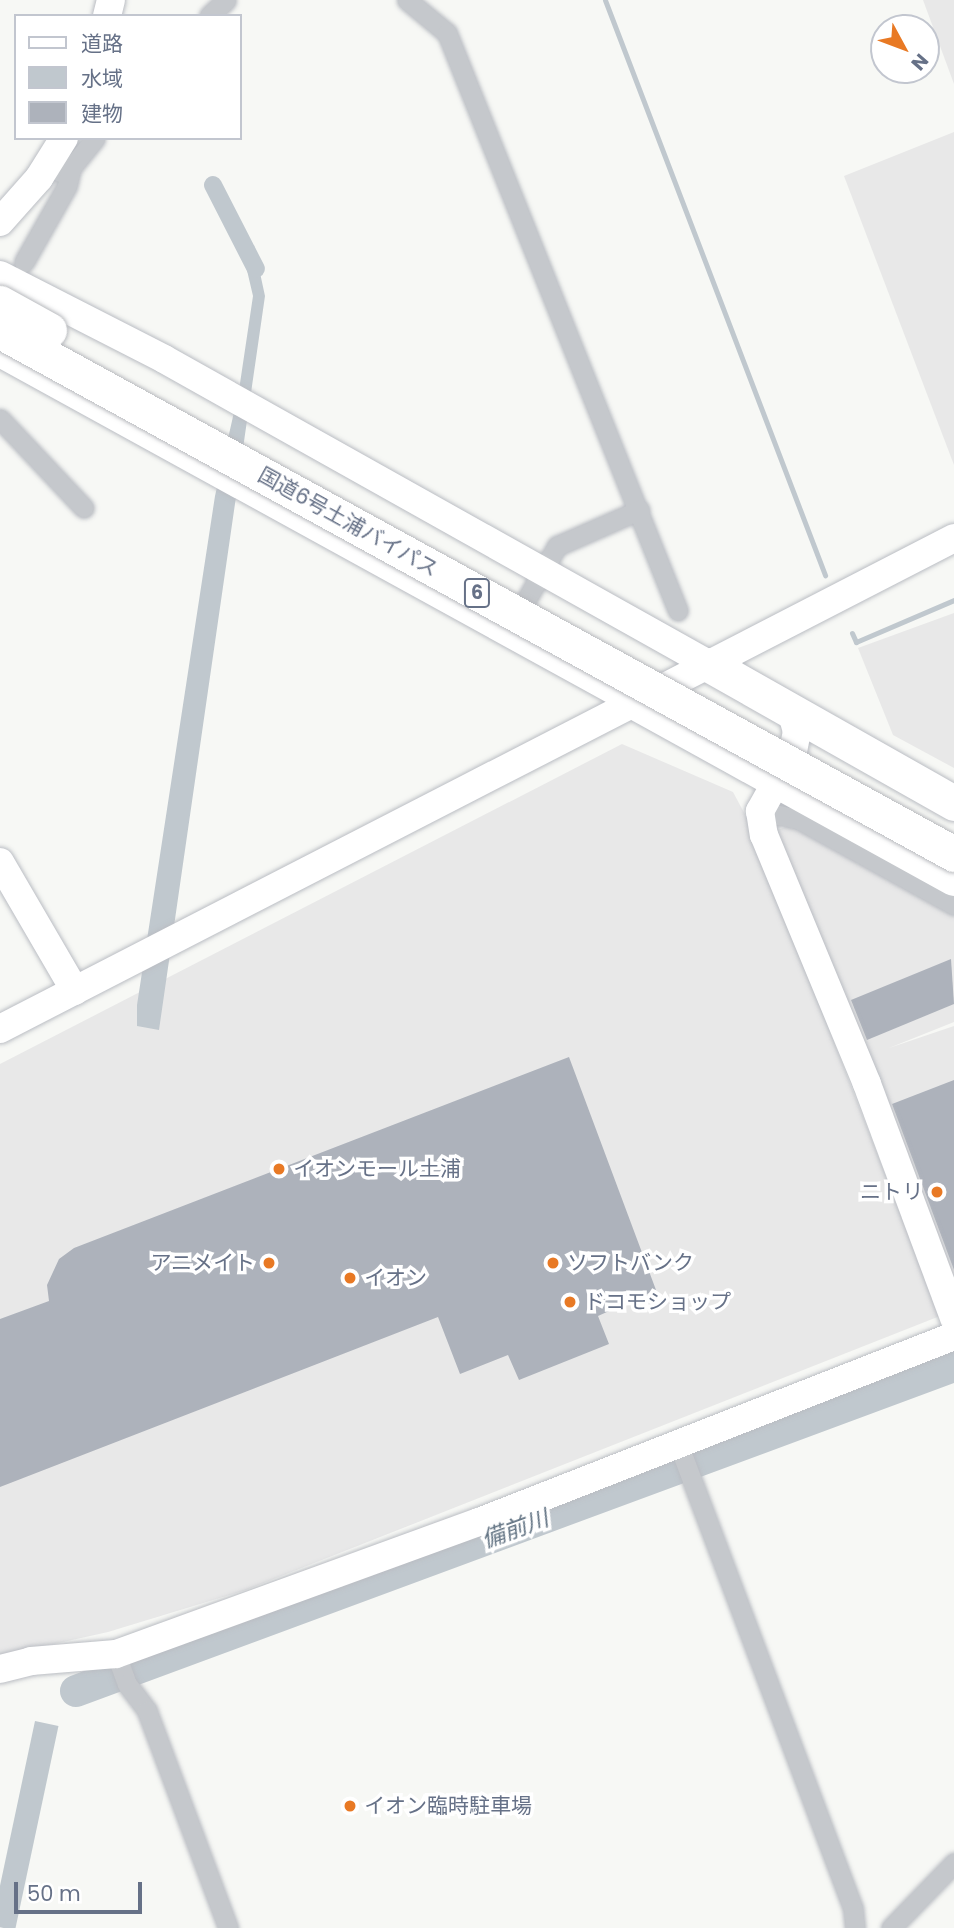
<!DOCTYPE html>
<html>
<head>
<meta charset="utf-8">
<style>
	body { margin:0 }
	#map { position:relative; width:954px; height:1928px; overflow:hidden; background:#f7f8f5; font-family:Poppins,"Noto Sans JP",sans-serif }
	div>[style] { position:absolute }
	[style*='--x'] { left:calc(var(--x)*1px); top:calc(var(--y)*1px); width:calc(var(--w)*1px); rotate:calc(var(--a)*1deg) }
	.built>* { inset:0; background:#e8e8e8 }
	.water>* { inset:0; background:#c0c8ce; transform-origin:0 0 }
	.stream>* { height:5px; margin:-2.5px; padding:0 2.5px; transform-origin:2.5px; border-radius:2.5px; background:#c0c8ce }
	.canal>* { height:18px; margin:-9px; padding:0 9px; transform-origin:9px; border-radius:9px; background:#c0c8ce }
	.river>* { height:32px; margin:-16px; padding:0 16px; transform-origin:16px; border-radius:16px; background:#c0c8ce }
	.building>* { inset:0; background:#adb2bb }
	.roads { filter:drop-shadow(0 0 2px #babdc3) drop-shadow(0 0 2px #babdc3) }
	.street>* { height:19px; margin:-9.5px; padding:0 9.5px; transform-origin:9.5px; border-radius:9.5px; background:#c5c8cc }
	.secondary>* { height:28px; margin:-14px; padding:0 14px; transform-origin:14px; border-radius:14px; background:#fff }
	.highway>* { height:35px; margin:-17.5px; padding:0 17.5px; transform-origin:17.5px; border-radius:17.5px; background:#fff }
	.bridges { filter:drop-shadow(0 0 2px #b8babe) drop-shadow(0 0 2px #b8babe) }
	.highway-bridge>* { height:35px; margin:-17.5px; padding:0 17.5px; transform-origin:17.5px; border-radius:17.5px; background:#fff }
	.dots>* { width:19px; height:19px; translate:-50% -50%; box-sizing:border-box; border:4px solid #fff; border-radius:50% }
	span { translate:-50% -50%; white-space:nowrap; text-align:center; line-height:1.15; -webkit-text-stroke:7px #fff; paint-order:stroke }
	.shield-label span { padding:2px 5px; background:#fff; border:2px solid; border-radius:5px; -webkit-text-stroke-width:0 }
	.shield-label { font-size:19px; color:#667187; font-weight:700 }
	.street-label { font-size:21px; color:#667187 }
	.poi-label { font-size:21px; color:#667187 }
	.left { translate:0 -50%; text-align:left }
	.right { translate:-100% -50%; text-align:right }
	.water-label { font-size:23px; color:#627383; font-style:italic }
	.legend { position:absolute; left:14px; top:14px; width:228px; height:126px; box-sizing:border-box; background:#fff; border:2px solid #c2c6cf; margin:0; padding:9px 12px; list-style:none; font-size:21px; color:#667187 }
	.legend li { display:flex; align-items:center; gap:14px; height:35px }
	.legend b { width:35px; border:2px solid #c2c6cf }
	.north { position:absolute; left:870px; top:14px; width:70px; height:70px; box-sizing:border-box; background:#fff; border:2px solid #c2c6cf; border-radius:50%; rotate:131deg; font-size:19px; font-weight:700; line-height:28px; text-align:center; color:#667187 }
	.north::after { content:''; display:block; margin:auto; width:24px; height:32px; background:#e87924; clip-path:polygon(50% 0,100% 100%,50% 72%,0 100%) }
	.scale { position:absolute; left:14px; top:1882px; width:128px; height:32px; box-sizing:border-box; border:4px solid #667187; border-top:0; padding-left:9px; font-size:21px; line-height:24px; white-space:nowrap; color:#667187; -webkit-text-stroke:5px #fff; paint-order:stroke }
</style>
</head>
<body>
<div id="map">
	<div class="built">
		<i style="clip-path:polygon(923px 0,954px 0,954px 84px)"></i>
		<i style="clip-path:polygon(954px 132px,954px 465px,844px 176px)"></i>
		<i style="clip-path:polygon(954px 613px,954px 768px,893px 735px,858px 648px)"></i>
		<i style="clip-path:polygon(622px 744px,733px 792px,748px 820px,940px 1316px,246px 1590px,108px 1632px,0 1656px,0 1064px)"></i>
		<i style="clip-path:polygon(794px 824px,954px 915px,954px 1022px,889px 1048px,954px 1026px,954px 1295px,769px 833px)"></i>
	</div>
	<div class="water">
		<i style="clip-path:polygon(254px 245px,265px 296px,159px 1030px,137px 1026px,137px 1005px,215px 496px,239px 390px,253px 296px,242px 249px)"></i>
		<i style="left:35px;top:1721px;width:24px;height:209px;rotate:12deg"></i>
	</div>
	<div class="stream">
		<i style="--x:605;--y:0;--w:616;--a:69.06"></i>
		<i style="--x:852;--y:633;--w:10;--a:66"></i>
		<i style="--x:856;--y:642;--w:107;--a:-23.2"></i>
	</div>
	<div class="canal">
		<i style="--x:213;--y:185;--w:94;--a:62.9"></i>
	</div>
	<div class="river">
		<i style="--x:76;--y:1691;--w:936;--a:-20.31"></i>
	</div>
	<div class="building">
		<i style="clip-path:polygon(951px 959px,954px 1004px,867px 1040px,851px 1000px)"></i>
		<i style="clip-path:polygon(569px 1057px,656px 1290px,598px 1316px,609px 1344px,519px 1380px,508px 1355px,460px 1374px,438px 1317px,0 1487px,0 1319px,49px 1301px,47px 1285px,59px 1259px,74px 1248px)"></i>
		<i style="clip-path:polygon(954px 1080px,954px 1270px,892px 1104px)"></i>
	</div>
	<div class="roads">
		<div class="street">
			<i style="--x:407;--y:0;--w:52;--a:39.5"></i>
			<i style="--x:447;--y:33;--w:622;--a:68.22"></i>
			<i style="--x:209;--y:16;--w:23;--a:-43"></i>
			<i style="--x:60;--y:172;--w:12;--a:-20"></i>
			<i style="--x:71;--y:168;--w:38;--a:-51"></i>
			<i style="--x:24;--y:262;--w:87;--a:-60.5"></i>
			<i style="--x:67;--y:186;--w:18;--a:-77"></i>
			<i style="--x:0;--y:419;--w:122;--a:46.7"></i>
			<i style="--x:513;--y:623;--w:89;--a:-60.3"></i>
			<i style="--x:557;--y:546;--w:90;--a:-23.7"></i>
			<i style="--x:760;--y:811;--w:39;--a:12"></i>
			<i style="--x:798;--y:819;--w:178;--a:28.9"></i>
			<i style="--x:678;--y:1443;--w:498;--a:69.4"></i>
			<i style="--x:853;--y:1909;--w:19;--a:84"></i>
			<i style="--x:116;--y:1654;--w:32;--a:70"></i>
			<i style="--x:127;--y:1684;--w:34;--a:53"></i>
			<i style="--x:147;--y:1711;--w:232;--a:69.5"></i>
			<i style="--x:891;--y:1928;--w:91;--a:-45.9"></i>
		</div>
		<div class="secondary">
			<i style="--x:107;--y:16;--w:16;--a:-76"></i>
			<i style="--x:0;--y:222;--w:59;--a:-48.4"></i>
			<i style="--x:39;--y:178;--w:47;--a:-58"></i>
			<i style="--x:0;--y:275;--w:184;--a:27.1"></i>
			<i style="--x:164;--y:359;--w:626;--a:29.27"></i>
			<i style="--x:0;--y:353;--w:725;--a:28.79"></i>
			<i style="--x:792;--y:714;--w:18;--a:74"></i>
			<i style="--x:797;--y:731;--w:21;--a:101"></i>
			<i style="--x:793;--y:752;--w:68;--a:119.2"></i>
			<i style="--x:760;--y:811;--w:24;--a:81"></i>
			<i style="--x:764;--y:835;--w:269;--a:67.5"></i>
			<i style="--x:867;--y:1084;--w:250;--a:69.6"></i>
			<i style="--x:0;--y:862;--w:149;--a:59.8"></i>
			<i style="--x:0;--y:1029;--w:1073;--a:-27.23"></i>
			<i style="--x:0;--y:1669;--w:32;--a:-14"></i>
			<i style="--x:31;--y:1661;--w:85;--a:-4.7"></i>
			<i style="--x:116;--y:1654;--w:386;--a:-20"></i>
			<i style="--x:479;--y:1522;--w:510;--a:-21.38"></i>
		</div>
		<div class="highway">
			<i style="--x:710;--y:665;--w:280;--a:29.5"></i>
			<i style="--x:635;--y:702;--w:364;--a:28.9"></i>
		</div>
	</div>
	<div class="bridges">
		<div class="highway-bridge">
			<i style="--x:0;--y:303;--w:56;--a:28.9"></i>
			<i style="--x:0;--y:331;--w:1088;--a:28.73"></i>
		</div>
	</div>
	<div class="dots">
		<i style="left:279px;top:1169px;background:#e87924"></i>
		<i style="left:937px;top:1192px;background:#e87924"></i>
		<i style="left:269px;top:1263px;background:#e87924"></i>
		<i style="left:553px;top:1263px;background:#e87924"></i>
		<i style="left:350px;top:1278px;background:#e87924"></i>
		<i style="left:570px;top:1302px;background:#e87924"></i>
		<i style="left:350px;top:1806px;background:#e87924"></i>
	</div>
	<div class="shield-label">
		<span style="left:477px;top:593px">6</span>
	</div>
	<div class="street-label">
		<span style="left:348px;top:522px;rotate:29deg">国道6号土浦バイパス</span>
	</div>
	<div class="poi-label">
		<span class="left" style="left:293px;top:1169px">イオンモール土浦</span>
		<span class="right" style="left:923px;top:1192px">ニトリ</span>
		<span class="right" style="left:255px;top:1263px">アニメイト</span>
		<span class="left" style="left:567px;top:1263px">ソフトバンク</span>
		<span class="left" style="left:364px;top:1278px">イオン</span>
		<span class="left" style="left:584px;top:1302px">ドコモショップ</span>
		<span class="left" style="left:364px;top:1806px">イオン臨時駐車場</span>
	</div>
	<div class="water-label">
		<span style="left:515px;top:1529px;rotate:-20deg">備前川</span>
	</div>
	<ul class="legend">
	<li><b style="height:9px;background:#fff"></b>道路</li>
	<li><b style="height:19px;background:#c0c8ce"></b>水域</li>
	<li><b style="height:19px;background:#adb2bb"></b>建物</li>
	</ul>
	<div class="north">N</div>
	<div class="scale">50 m</div>
</div>
</body>
</html>
